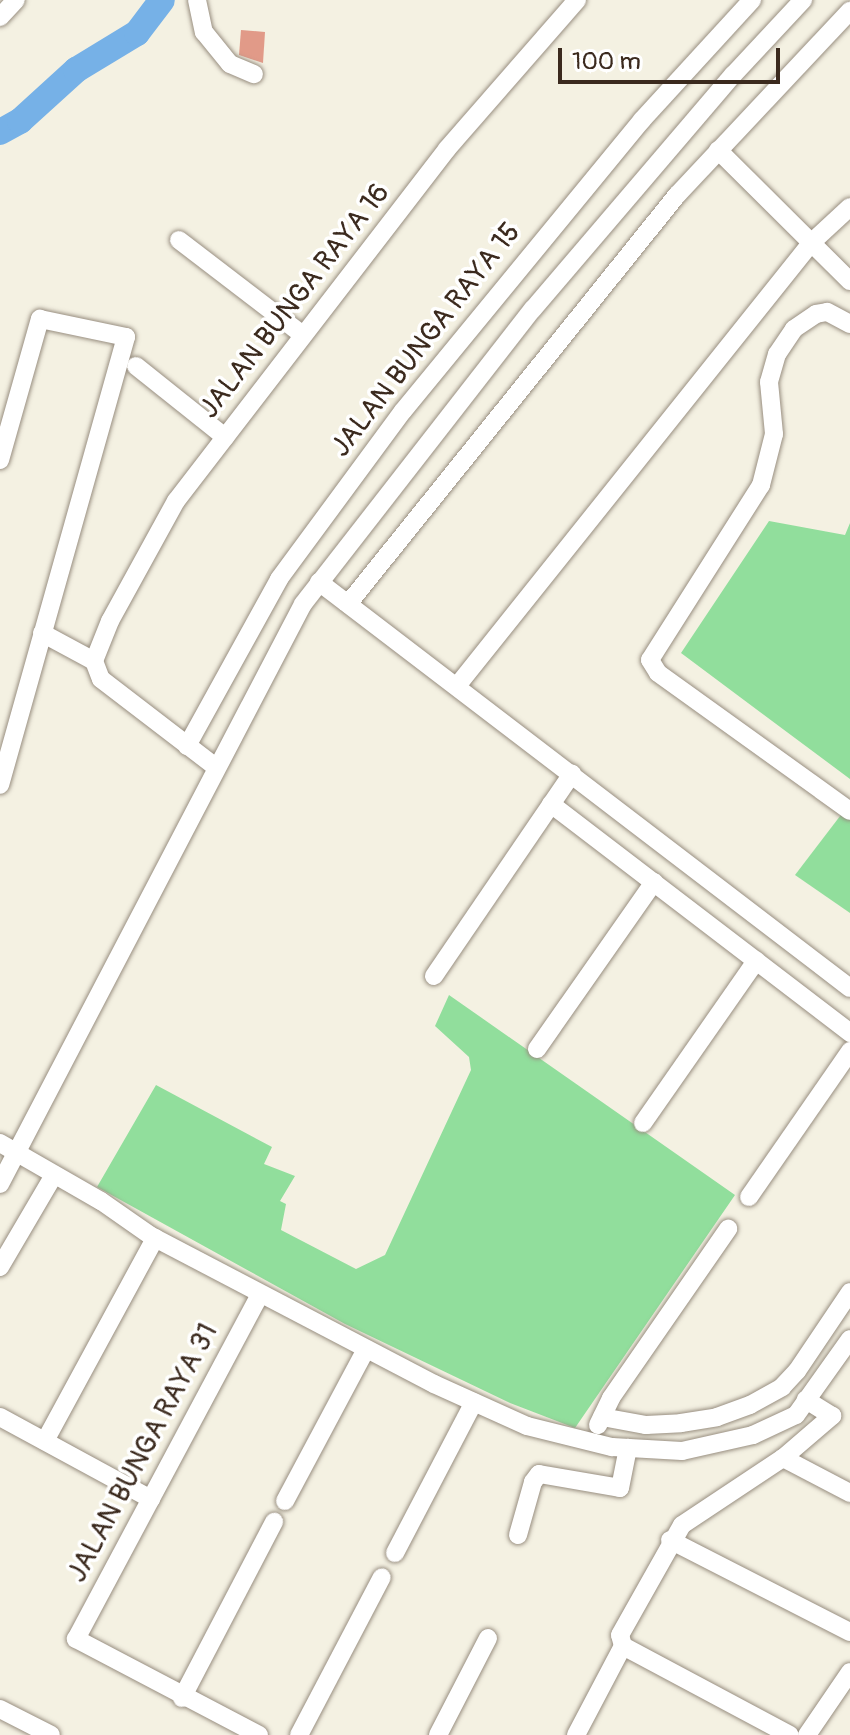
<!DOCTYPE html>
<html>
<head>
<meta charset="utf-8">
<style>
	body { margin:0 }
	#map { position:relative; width:850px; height:1735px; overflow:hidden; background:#f4f1e2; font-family:Pangolin,sans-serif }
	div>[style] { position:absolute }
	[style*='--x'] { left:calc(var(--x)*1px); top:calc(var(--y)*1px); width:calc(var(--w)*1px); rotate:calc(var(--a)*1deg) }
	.green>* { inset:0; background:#91de9c }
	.river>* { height:26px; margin:-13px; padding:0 13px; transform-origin:13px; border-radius:13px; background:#76b1e7 }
	.building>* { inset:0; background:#e19a88 }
	.roads { filter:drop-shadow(0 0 2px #988e80) drop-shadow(0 0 2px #988e80) }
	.minor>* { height:18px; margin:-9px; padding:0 9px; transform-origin:9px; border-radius:9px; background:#fff }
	span { translate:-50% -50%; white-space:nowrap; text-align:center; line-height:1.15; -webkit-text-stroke:7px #fff; paint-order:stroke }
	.street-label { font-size:28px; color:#3b2a1e }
	.scale { position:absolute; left:558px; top:48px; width:222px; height:36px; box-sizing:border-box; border:4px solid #3b2a1e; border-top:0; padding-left:10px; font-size:24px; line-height:28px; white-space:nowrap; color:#3b2a1e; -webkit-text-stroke:6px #fff; paint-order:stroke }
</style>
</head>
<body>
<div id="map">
	<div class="green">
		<i style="clip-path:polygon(769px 521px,845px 535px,850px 523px,850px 779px,681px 653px)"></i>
		<i style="clip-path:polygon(850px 803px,850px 913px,795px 875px)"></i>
		<i style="clip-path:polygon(449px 995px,735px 1195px,575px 1428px,510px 1403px,345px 1324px,97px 1187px,156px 1085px,272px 1147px,264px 1164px,295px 1176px,280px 1201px,286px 1204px,281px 1230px,356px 1269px,385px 1255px,471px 1070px,469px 1057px,435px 1026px)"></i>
	</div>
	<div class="river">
		<i style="--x:0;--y:132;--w:23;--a:-29"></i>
		<i style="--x:20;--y:121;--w:76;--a:-42.3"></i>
		<i style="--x:76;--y:70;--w:71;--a:-31.2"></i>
		<i style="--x:137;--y:33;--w:41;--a:-52.9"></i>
	</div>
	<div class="building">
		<i style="clip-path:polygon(241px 30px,265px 32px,263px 63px,239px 55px)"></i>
	</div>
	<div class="roads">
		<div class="minor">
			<i style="--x:197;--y:0;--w:33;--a:78"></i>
			<i style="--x:204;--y:32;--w:41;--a:50.9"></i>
			<i style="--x:230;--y:64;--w:26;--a:23"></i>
			<i style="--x:0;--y:17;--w:23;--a:-47"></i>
			<i style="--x:718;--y:150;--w:186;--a:44.8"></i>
			<i style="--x:179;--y:240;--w:156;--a:37.5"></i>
			<i style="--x:850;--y:324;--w:26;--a:-152"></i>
			<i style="--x:827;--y:312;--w:11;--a:170"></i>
			<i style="--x:816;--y:314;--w:27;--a:146"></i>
			<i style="--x:794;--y:329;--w:30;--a:124"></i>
			<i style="--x:777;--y:354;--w:29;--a:106"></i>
			<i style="--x:769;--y:382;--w:52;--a:84.5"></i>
			<i style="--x:774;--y:434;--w:53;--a:104.3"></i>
			<i style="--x:761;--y:485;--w:207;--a:122.4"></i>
			<i style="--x:650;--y:660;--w:15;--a:58"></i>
			<i style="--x:658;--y:673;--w:236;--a:35.7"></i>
			<i style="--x:136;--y:366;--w:114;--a:38.6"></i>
			<i style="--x:0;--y:460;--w:147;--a:-74.2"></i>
			<i style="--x:40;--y:319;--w:88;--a:11.8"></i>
			<i style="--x:126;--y:337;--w:465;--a:105.7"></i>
			<i style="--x:319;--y:582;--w:668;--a:37.4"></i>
			<i style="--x:348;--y:604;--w:525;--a:-51.19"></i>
			<i style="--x:677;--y:195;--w:253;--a:-46.8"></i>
			<i style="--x:42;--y:633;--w:59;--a:28.3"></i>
			<i style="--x:94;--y:661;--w:19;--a:69"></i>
			<i style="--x:101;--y:679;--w:146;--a:37.5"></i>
			<i style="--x:94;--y:661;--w:43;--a:-68.2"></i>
			<i style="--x:110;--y:621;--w:137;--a:-61.2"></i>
			<i style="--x:176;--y:501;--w:444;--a:-52.4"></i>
			<i style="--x:447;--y:149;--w:198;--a:-48.9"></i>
			<i style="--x:457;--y:686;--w:567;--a:-51.37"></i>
			<i style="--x:811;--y:243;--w:53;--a:-42.7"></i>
			<i style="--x:187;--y:746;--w:191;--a:-61.1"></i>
			<i style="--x:279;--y:579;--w:209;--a:-53.6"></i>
			<i style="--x:403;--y:411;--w:377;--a:-50.6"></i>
			<i style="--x:642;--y:120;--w:163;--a:-47.5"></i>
			<i style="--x:551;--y:804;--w:377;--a:37.4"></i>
			<i style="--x:434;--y:976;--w:245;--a:-55.7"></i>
			<i style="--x:537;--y:1049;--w:204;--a:-55"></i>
			<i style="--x:643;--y:1123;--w:198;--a:-55.1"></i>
			<i style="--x:0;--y:1143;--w:116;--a:29.9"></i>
			<i style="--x:101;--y:1201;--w:61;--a:35"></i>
			<i style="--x:151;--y:1236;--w:319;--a:27.6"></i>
			<i style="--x:434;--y:1384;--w:102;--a:24.3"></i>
			<i style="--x:527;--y:1426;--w:88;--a:13.9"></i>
			<i style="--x:612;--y:1447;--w:70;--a:3.3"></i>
			<i style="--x:682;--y:1451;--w:73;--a:-12.7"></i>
			<i style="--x:753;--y:1435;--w:47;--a:-24.9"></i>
			<i style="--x:796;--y:1415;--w:93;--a:-54.6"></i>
			<i style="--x:0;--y:1184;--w:654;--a:-62.42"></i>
			<i style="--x:303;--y:604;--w:374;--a:-52.1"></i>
			<i style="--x:533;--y:309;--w:308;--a:-49.5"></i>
			<i style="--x:733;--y:75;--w:103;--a:-47"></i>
			<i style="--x:749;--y:1197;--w:178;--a:-55.3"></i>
			<i style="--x:0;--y:1267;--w:107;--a:-59.6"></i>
			<i style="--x:0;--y:1417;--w:172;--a:28.5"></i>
			<i style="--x:602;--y:1417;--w:45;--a:10.3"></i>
			<i style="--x:646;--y:1425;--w:35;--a:-3"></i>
			<i style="--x:681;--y:1423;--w:36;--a:-9"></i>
			<i style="--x:717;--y:1417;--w:35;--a:-20"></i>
			<i style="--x:750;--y:1405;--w:37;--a:-29"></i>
			<i style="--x:782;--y:1387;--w:22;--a:-47"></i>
			<i style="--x:797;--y:1371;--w:95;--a:-56.1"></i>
			<i style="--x:598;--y:1425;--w:30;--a:-64"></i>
			<i style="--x:611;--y:1398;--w:206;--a:-55.3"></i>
			<i style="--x:45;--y:1441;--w:231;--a:-61.5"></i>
			<i style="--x:783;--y:1458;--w:76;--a:27.6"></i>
			<i style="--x:285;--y:1501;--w:172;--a:-61.9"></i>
			<i style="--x:518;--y:1535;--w:55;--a:-74.2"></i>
			<i style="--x:533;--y:1482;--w:10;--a:-53"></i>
			<i style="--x:539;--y:1474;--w:82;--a:9.8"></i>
			<i style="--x:620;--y:1488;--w:41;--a:-78.7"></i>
			<i style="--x:670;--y:1540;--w:202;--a:27.1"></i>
			<i style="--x:395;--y:1553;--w:170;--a:-62.4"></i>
			<i style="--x:623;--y:1646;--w:11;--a:-105"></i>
			<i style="--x:620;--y:1635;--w:126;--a:-60.6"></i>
			<i style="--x:682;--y:1525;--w:121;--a:-33.6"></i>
			<i style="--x:783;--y:1458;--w:65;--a:-40.6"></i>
			<i style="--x:832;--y:1416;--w:31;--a:-148"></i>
			<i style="--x:623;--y:1646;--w:189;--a:28.1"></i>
			<i style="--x:182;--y:1698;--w:199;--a:-62.4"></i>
			<i style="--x:0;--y:1709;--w:57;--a:27"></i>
			<i style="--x:259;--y:1735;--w:207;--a:-152.3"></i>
			<i style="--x:76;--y:1639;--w:391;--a:-61.9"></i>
			<i style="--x:299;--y:1735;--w:178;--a:-62.3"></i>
			<i style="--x:438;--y:1735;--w:109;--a:-62.7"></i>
			<i style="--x:576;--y:1735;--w:101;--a:-62.2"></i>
			<i style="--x:807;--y:1735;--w:76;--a:-55.7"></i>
		</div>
	</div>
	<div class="street-label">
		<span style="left:295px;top:301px;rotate:-52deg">JALAN BUNGA RAYA 16</span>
		<span style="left:426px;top:340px;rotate:-52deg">JALAN BUNGA RAYA 15</span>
		<span style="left:143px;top:1453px;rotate:-62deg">JALAN BUNGA RAYA 31</span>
	</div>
	<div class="scale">100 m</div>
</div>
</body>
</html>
